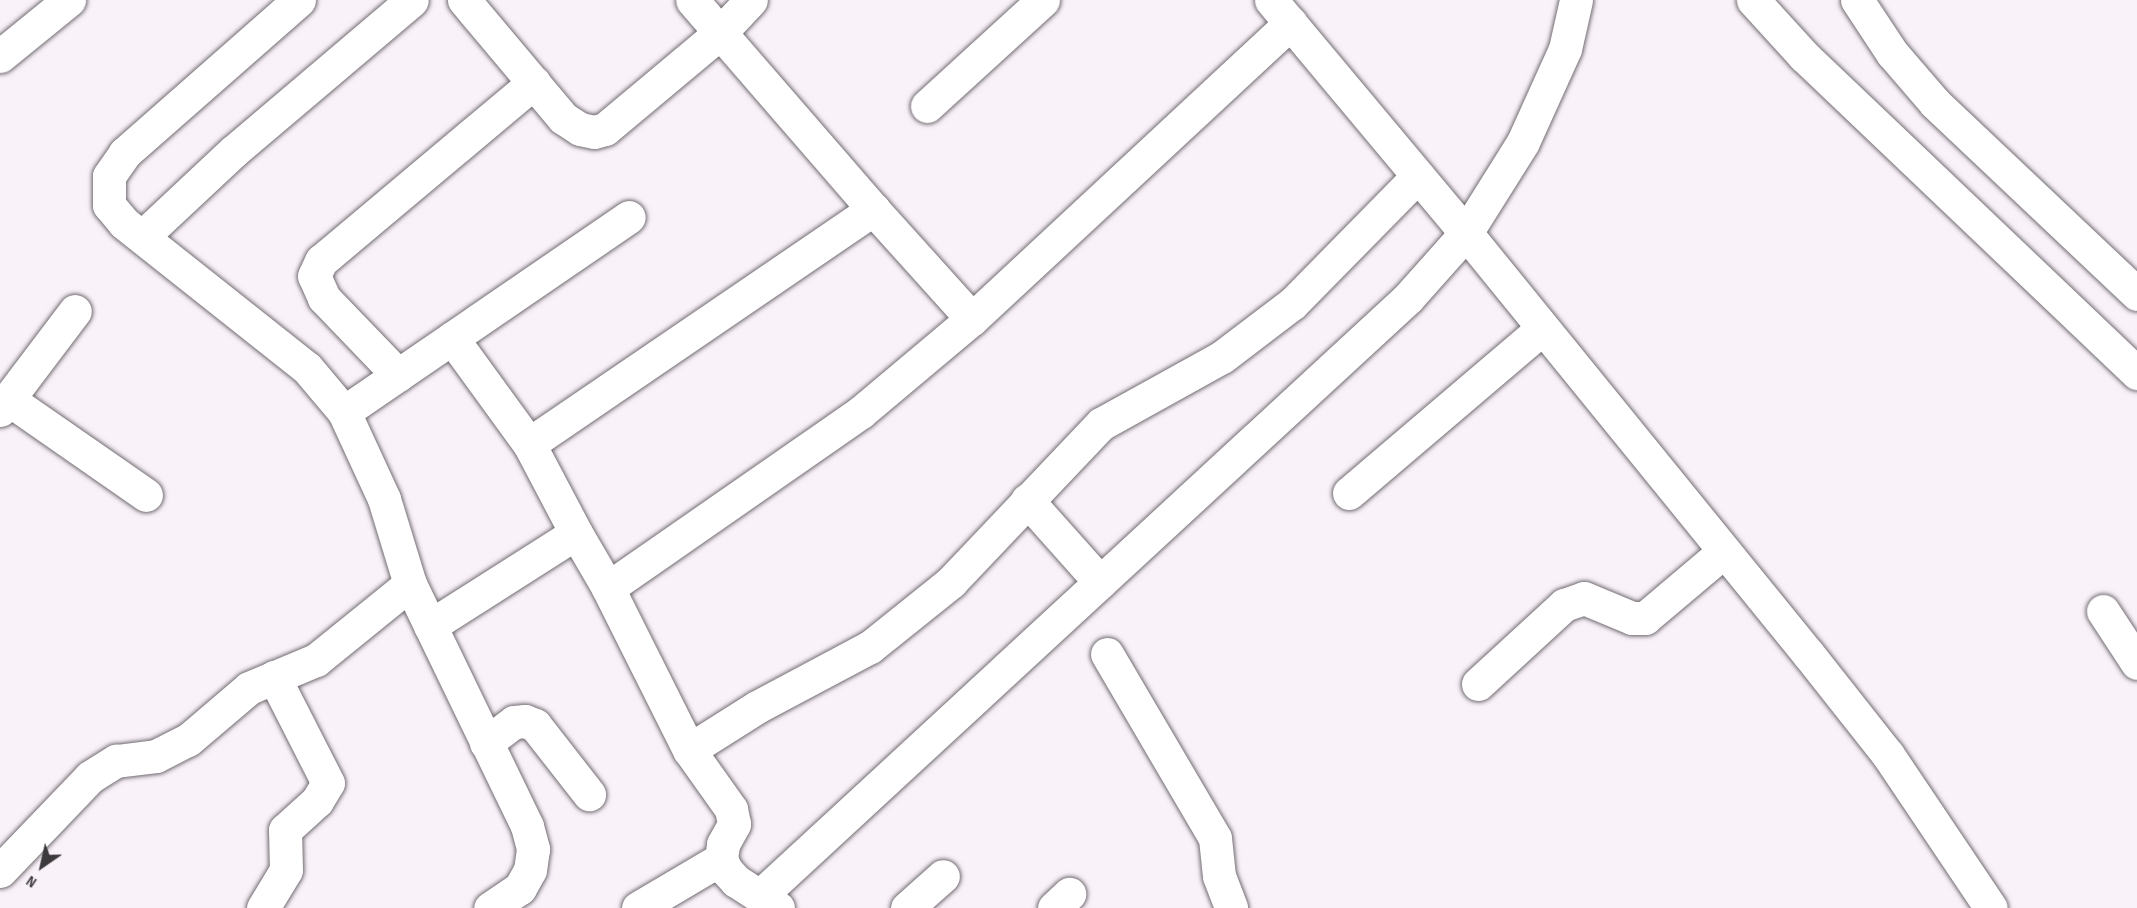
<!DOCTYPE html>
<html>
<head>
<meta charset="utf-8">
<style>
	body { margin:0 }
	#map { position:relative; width:2137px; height:908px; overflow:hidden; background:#f9f2f9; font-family:"Sofia Sans Condensed",sans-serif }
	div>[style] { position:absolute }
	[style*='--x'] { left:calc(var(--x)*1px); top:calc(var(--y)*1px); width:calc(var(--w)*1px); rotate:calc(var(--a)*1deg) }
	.roads { filter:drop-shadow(0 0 2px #726c72) drop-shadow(0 0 2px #726c72) }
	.minor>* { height:33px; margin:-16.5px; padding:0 16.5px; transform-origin:16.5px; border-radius:16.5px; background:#fff }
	span { translate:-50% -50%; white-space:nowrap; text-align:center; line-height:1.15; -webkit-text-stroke:5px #f9f2f9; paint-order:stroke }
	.north { position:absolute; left:12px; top:836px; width:60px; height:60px; -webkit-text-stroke:4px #f9f2f9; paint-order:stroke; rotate:214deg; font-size:16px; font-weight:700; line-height:24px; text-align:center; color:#3d3a3d }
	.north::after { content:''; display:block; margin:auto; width:21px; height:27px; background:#3d3a3d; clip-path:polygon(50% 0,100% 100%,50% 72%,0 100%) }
</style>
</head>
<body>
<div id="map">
	<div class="roads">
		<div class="minor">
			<i style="--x:299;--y:0;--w:232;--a:138.7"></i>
			<i style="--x:125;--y:153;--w:28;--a:125"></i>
			<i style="--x:109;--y:176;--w:29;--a:90"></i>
			<i style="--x:109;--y:205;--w:23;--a:50"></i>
			<i style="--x:124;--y:223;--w:233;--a:38.4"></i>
			<i style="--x:307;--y:368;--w:57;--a:49.9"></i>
			<i style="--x:344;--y:412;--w:96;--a:65.3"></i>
			<i style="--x:384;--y:499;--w:89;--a:73"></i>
			<i style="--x:464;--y:0;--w:154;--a:50"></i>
			<i style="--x:563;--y:118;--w:20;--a:33"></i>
			<i style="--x:580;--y:129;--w:14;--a:12"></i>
			<i style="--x:594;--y:132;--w:11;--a:-15"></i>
			<i style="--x:605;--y:129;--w:150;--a:-39.9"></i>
			<i style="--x:720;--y:33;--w:45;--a:-46.8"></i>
			<i style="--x:1271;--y:0;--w:304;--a:50.1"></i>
			<i style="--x:1466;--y:233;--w:544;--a:50.9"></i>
			<i style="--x:1809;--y:655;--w:127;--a:51.7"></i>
			<i style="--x:1888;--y:755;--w:184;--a:56.1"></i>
			<i style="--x:1753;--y:0;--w:76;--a:47.7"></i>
			<i style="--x:1804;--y:56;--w:460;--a:43.6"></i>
			<i style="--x:1857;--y:0;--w:64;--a:56.6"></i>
			<i style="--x:1892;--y:53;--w:66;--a:49.3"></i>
			<i style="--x:1935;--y:103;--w:278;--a:43.4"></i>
			<i style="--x:0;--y:56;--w:89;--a:-39.1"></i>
			<i style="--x:927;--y:106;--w:157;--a:-42.4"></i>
			<i style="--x:873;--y:209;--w:148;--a:48"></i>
			<i style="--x:142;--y:237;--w:126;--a:-43.1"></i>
			<i style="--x:234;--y:151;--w:233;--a:-40.3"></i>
			<i style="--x:398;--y:375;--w:107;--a:-133.9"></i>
			<i style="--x:324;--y:298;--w:24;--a:-114"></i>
			<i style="--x:314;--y:276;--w:17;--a:-65"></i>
			<i style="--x:321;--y:261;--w:278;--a:-40"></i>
			<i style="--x:8;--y:399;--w:168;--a:34.8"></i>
			<i style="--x:0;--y:410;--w:124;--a:-52.9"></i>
			<i style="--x:344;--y:412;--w:345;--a:-34.4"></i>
			<i style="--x:529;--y:444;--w:417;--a:-34.3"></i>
			<i style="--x:873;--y:209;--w:276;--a:-130.9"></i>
			<i style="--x:1349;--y:493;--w:253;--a:-40.4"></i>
			<i style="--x:1027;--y:500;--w:110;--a:48.3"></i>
			<i style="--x:576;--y:533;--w:64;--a:59.8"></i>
			<i style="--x:2103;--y:611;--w:62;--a:56.8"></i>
			<i style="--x:430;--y:626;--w:173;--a:-32.5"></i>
			<i style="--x:576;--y:533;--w:101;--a:-117.8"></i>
			<i style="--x:529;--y:444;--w:131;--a:-126"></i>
			<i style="--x:1107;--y:654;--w:213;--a:59.6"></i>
			<i style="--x:1215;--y:838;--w:38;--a:84"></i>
			<i style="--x:1219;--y:876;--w:34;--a:69"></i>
			<i style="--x:1478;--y:684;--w:117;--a:-42.6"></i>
			<i style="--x:1564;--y:605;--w:21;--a:-19"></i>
			<i style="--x:1584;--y:598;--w:52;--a:22.6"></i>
			<i style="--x:1632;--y:618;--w:13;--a:0"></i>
			<i style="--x:1645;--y:618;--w:101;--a:-40.2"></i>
			<i style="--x:486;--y:743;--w:35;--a:-37"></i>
			<i style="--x:514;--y:722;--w:11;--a:-5"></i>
			<i style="--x:525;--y:721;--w:11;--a:22"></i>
			<i style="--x:535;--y:725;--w:88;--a:52"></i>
			<i style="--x:689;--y:750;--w:80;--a:-32.3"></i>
			<i style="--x:757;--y:707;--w:128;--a:-28"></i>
			<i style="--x:870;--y:647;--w:104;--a:-38.7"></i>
			<i style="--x:951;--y:582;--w:218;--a:-46.5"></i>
			<i style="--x:1101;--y:424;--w:138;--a:-29"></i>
			<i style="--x:1222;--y:357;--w:89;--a:-37.3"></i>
			<i style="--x:1293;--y:303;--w:178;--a:-45.5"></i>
			<i style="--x:0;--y:871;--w:130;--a:-46.2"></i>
			<i style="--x:90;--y:777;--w:31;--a:-32"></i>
			<i style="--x:116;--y:761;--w:40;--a:-7.1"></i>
			<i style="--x:156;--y:756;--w:36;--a:-27"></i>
			<i style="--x:188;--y:740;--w:80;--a:-40.4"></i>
			<i style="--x:249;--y:688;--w:73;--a:-22.7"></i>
			<i style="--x:316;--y:660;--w:121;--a:-39"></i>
			<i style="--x:410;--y:584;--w:269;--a:64.2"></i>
			<i style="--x:527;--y:826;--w:24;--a:75"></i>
			<i style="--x:533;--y:849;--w:21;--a:98"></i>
			<i style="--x:530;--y:870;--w:21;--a:119"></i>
			<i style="--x:520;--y:888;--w:36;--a:146"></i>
			<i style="--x:760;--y:896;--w:882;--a:-42.7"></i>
			<i style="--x:1408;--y:298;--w:87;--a:-48.3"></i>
			<i style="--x:1466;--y:233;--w:107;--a:-57.9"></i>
			<i style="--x:1523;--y:142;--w:102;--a:-65.7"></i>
			<i style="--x:1565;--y:49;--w:50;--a:-77.3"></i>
			<i style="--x:263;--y:908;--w:44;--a:-58.8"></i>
			<i style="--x:286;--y:870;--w:40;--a:-91.4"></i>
			<i style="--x:285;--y:830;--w:43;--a:-42.2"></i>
			<i style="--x:317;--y:801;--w:21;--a:-59"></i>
			<i style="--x:328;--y:783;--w:119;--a:-117"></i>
			<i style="--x:638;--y:908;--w:96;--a:-30.6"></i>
			<i style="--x:778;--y:908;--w:50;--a:-147.3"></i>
			<i style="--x:736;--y:881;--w:15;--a:-132"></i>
			<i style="--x:726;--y:870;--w:12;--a:-114"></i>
			<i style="--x:721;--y:859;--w:15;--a:-82"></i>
			<i style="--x:723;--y:844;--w:23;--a:-61"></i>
			<i style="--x:734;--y:824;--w:15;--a:-101"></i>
			<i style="--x:731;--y:809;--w:72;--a:-125.4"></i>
			<i style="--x:689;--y:750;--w:181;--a:-116.6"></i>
			<i style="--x:608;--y:588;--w:308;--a:-34.8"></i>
			<i style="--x:861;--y:412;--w:145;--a:-40"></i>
			<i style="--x:972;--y:319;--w:435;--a:-42.9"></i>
			<i style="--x:907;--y:908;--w:48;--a:-41.6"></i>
			<i style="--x:1054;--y:908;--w:21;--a:-43"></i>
		</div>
	</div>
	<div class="north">N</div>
</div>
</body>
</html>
